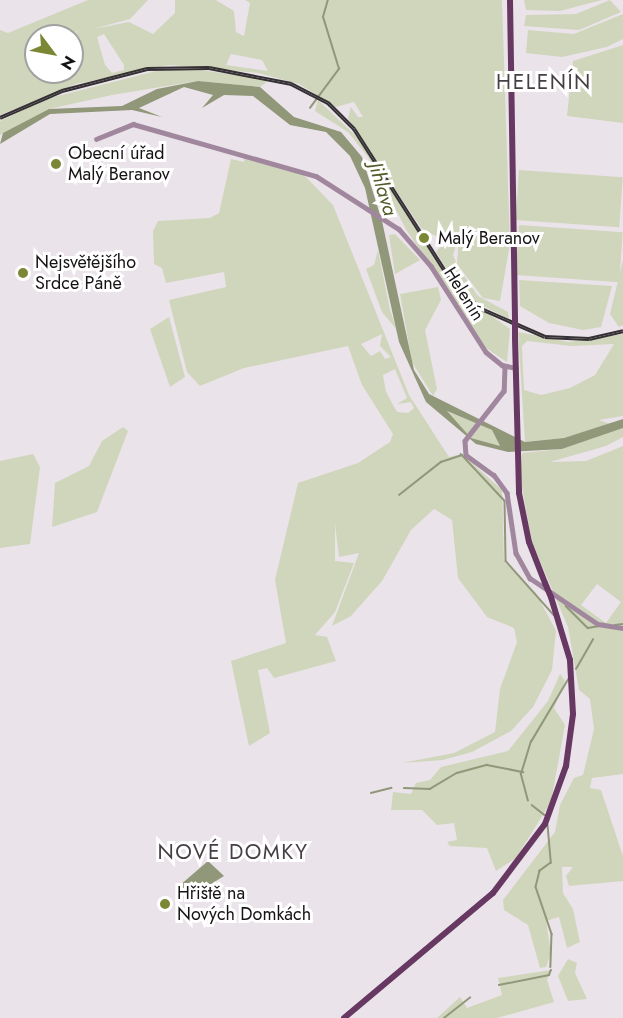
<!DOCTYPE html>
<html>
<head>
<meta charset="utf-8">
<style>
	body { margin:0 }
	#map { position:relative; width:623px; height:1018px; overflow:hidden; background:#ebe3ea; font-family:Jost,sans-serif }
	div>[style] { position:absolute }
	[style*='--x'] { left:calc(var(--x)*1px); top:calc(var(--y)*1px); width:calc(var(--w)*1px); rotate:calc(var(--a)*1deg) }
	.green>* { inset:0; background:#d0d6bb; transform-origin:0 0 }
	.water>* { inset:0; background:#919779 }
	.stream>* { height:1.5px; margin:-0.75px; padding:0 0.75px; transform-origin:0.75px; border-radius:0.75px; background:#919779 }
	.minor>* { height:4.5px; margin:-2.25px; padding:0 2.25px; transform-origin:2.25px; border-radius:2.25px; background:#a1879e }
	.major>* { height:6px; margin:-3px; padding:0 3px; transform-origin:3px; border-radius:3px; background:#663862 }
	.rail>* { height:4px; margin-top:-2px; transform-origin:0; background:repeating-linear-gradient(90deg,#fff 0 4.5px,#343033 0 9px); box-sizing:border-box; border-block:2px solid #343033 }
	.major-bridge>* { height:6px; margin:-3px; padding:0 3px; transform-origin:3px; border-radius:3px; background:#663862 }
	.dots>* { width:16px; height:16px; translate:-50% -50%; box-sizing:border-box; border:3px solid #fff; border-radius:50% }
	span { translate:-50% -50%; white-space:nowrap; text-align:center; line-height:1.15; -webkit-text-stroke:6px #fff; paint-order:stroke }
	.poi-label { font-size:18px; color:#161315 }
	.left { translate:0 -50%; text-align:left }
	.street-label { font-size:18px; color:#161315 }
	.water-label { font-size:20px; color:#525a27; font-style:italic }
	.quarter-label { font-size:21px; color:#453f44; letter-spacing:1.5px }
	.north { position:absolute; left:24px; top:24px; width:60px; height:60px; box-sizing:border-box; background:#fff; border:2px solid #a2a1a1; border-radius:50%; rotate:122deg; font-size:16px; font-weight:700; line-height:24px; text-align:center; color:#161315 }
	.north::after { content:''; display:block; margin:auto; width:21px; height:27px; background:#7b8734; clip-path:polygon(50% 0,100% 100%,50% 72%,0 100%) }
</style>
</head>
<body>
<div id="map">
	<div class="green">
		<i style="clip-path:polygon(evenodd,88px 0,148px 0,130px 19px,93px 29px,129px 22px,153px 34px,175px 13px,175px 0,216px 0,234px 11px,236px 32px,244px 36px,250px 3px,245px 0,502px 0,510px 244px,500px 301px,483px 298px,457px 264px,459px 235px,453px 255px,458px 267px,478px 296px,508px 312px,509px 319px,475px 302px,450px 274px,436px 252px,443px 244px,439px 238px,421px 228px,348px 118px,351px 107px,358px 117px,363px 117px,354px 102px,336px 107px,299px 84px,258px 73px,170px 65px,76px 84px,0 115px,0 30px,8px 33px,88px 0,82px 29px,69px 36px,72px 72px,36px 72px,36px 36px,66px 36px,82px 29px,88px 0,104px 34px,124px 65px,124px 70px,112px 73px,105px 65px,97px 37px,104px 34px,88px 0,231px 54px,262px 60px,268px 71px,226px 65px,231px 54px)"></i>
		<i style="clip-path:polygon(524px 0,602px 0,560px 11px,526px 10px)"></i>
		<i style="clip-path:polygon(610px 0,621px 12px,579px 30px,524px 26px,526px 15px,576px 14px)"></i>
		<i style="clip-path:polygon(623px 14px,623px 39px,607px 47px,562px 57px,526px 53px,528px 30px,574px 34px)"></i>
		<i style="clip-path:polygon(623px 45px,623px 123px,567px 116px,573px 61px)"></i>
		<i style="clip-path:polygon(160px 70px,201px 70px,269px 80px,260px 87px,197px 81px,112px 95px,49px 109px,0 135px,0 121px,46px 99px)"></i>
		<i style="clip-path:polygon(318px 100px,358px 138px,459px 293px,510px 329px,507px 362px,486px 348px,407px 231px,368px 157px,348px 132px,315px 111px)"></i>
		<i style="clip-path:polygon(evenodd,244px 154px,303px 174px,333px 205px,409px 395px,449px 457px,462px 454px,502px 490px,504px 561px,536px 593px,556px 631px,552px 670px,533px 707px,511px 731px,472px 752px,443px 760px,402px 763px,454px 753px,495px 732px,500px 689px,517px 642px,514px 628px,487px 617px,458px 578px,452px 520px,434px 509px,411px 530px,382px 581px,351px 616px,332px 626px,359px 553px,339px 557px,335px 524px,335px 561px,354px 563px,335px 612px,315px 635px,327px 637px,336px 661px,274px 678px,267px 668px,258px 670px,270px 733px,249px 746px,231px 661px,286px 643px,275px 580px,298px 483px,358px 463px,390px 442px,393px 434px,362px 385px,348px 346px,244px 368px,200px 386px,187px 372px,169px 300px,226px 287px,224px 272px,166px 283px,162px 268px,154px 264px,153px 231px,158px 221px,210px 218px,219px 213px,231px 159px,244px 162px,244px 154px,382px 334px,380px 346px,391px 357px,385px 359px,380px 351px,371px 356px,361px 344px,382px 334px,244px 154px,395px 369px,407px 398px,397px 404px,411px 402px,414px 408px,408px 413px,397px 412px,386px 392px,383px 375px,395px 369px)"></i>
		<i style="left:519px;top:170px;width:104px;height:50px;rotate:4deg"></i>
		<i style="left:519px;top:225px;width:104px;height:50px;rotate:4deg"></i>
		<i style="clip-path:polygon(395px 234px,420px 260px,395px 274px,389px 235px)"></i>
		<i style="clip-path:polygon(378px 250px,390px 310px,397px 330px,382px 312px,366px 269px,374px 265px)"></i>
		<i style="clip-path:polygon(623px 260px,623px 325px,619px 327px,610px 314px)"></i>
		<i style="clip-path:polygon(519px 280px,612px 286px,601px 327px,583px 330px,549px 323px,520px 306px)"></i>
		<i style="clip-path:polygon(438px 287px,441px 300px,425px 330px,437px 389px,433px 396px,412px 362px,400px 294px)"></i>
		<i style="clip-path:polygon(169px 317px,185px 377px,170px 387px,150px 329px)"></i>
		<i style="clip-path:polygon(evenodd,518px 332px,569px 342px,623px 334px,623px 416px,599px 420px,610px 424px,564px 438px,525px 442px,518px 332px,527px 341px,571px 346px,614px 344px,595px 375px,570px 388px,541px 395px,524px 390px,522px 346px,527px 341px)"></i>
		<i style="clip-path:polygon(446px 411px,492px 430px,500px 446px,471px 438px)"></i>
		<i style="clip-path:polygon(123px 427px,128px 431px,97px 512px,52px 527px,55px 483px,89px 466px,102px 441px)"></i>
		<i style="clip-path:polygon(evenodd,623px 428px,623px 437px,606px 446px,550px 462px,586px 461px,623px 446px,623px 774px,592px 778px,590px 788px,601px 790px,623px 856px,623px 881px,569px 886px,566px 876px,573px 867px,562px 867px,563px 893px,573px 909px,580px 942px,567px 948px,559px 917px,546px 921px,551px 953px,546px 967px,540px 968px,528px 925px,504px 910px,503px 900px,555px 832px,560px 805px,574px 778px,583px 775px,594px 729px,590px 699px,579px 690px,568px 627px,532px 542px,520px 477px,522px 453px,562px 449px,623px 428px,597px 584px,621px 602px,606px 623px,581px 605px,597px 584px)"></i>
		<i style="clip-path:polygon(33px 454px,40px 467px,30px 544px,0 548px,0 461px)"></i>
		<i style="clip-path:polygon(560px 674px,565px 681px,554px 708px,565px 725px,551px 802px,516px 858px,496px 871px,487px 848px,450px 846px,447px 842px,457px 840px,454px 823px,437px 825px,422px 810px,391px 810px,393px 792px,411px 794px,416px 783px,430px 780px,441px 767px,508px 751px,548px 701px)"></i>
		<i style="clip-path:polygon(568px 959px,577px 963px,575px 973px,587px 999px,568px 1001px,558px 976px)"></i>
		<i style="clip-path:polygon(551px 970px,547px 980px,554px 1002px,497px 1018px,437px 1018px,460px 997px,467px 1008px,502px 995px,498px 978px)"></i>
	</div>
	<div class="water">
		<i style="clip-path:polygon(evenodd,198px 81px,260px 87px,294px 117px,341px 132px,362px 157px,382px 221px,414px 370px,429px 394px,525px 442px,564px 438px,623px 419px,623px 428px,562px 449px,508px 452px,476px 444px,426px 402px,399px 342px,365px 188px,350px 156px,326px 132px,290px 125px,253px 96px,224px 95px,202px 108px,213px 95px,184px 87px,139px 108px,162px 117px,132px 110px,50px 114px,0 144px,3px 133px,49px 109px,122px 106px,157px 89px,198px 81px,447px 411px,492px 430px,500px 446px,471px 438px,447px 411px)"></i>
		<i style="clip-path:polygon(208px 861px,224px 876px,198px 892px,179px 892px,179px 886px)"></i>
	</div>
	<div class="stream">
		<i style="--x:310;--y:108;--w:49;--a:-53.4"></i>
		<i style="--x:339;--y:69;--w:54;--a:-107.1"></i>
		<i style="--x:323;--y:17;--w:18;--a:-74"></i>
		<i style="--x:461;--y:454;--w:64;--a:46.9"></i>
		<i style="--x:505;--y:501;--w:60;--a:89"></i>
		<i style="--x:506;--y:561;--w:72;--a:48.4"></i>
		<i style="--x:399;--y:495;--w:53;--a:-38.2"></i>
		<i style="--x:441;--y:462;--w:22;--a:-18"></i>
		<i style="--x:566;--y:606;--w:31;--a:45"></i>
		<i style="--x:588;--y:628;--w:11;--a:-10"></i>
		<i style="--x:615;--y:625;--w:8;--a:-7"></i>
		<i style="--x:576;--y:669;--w:34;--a:-60"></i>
		<i style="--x:404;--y:788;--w:26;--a:2"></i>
		<i style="--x:430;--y:789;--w:31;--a:-31"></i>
		<i style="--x:457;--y:773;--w:31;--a:-15"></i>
		<i style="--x:487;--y:765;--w:37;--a:11"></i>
		<i style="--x:371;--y:793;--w:21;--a:-14"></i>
		<i style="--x:528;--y:801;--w:28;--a:-105"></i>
		<i style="--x:521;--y:774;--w:34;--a:-73"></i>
		<i style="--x:531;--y:742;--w:74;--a:-59.3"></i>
		<i style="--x:532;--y:805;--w:16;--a:38"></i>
		<i style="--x:548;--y:825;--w:38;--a:85"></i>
		<i style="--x:551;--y:863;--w:14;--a:144"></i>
		<i style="--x:540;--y:871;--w:16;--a:104"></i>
		<i style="--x:536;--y:887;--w:50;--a:71.2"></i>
		<i style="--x:552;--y:934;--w:33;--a:92"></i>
		<i style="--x:499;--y:985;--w:51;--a:-11.3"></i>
		<i style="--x:549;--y:975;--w:5;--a:-68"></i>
		<i style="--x:444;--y:1018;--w:33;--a:-38"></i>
	</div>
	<div class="minor">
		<i style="--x:96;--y:139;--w:40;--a:-22"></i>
		<i style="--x:133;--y:124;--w:190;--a:15.9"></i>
		<i style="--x:316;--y:176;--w:98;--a:32.6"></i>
		<i style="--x:399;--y:229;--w:49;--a:49.1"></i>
		<i style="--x:431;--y:266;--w:102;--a:57.4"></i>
		<i style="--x:486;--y:352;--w:21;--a:39"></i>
		<i style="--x:502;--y:365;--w:14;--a:12"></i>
		<i style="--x:505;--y:367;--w:24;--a:92"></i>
		<i style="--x:504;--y:391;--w:63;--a:128"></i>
		<i style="--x:465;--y:441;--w:14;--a:86"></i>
		<i style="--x:466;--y:455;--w:34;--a:36"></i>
		<i style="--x:494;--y:475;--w:22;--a:54"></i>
		<i style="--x:507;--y:493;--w:61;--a:81.5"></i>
		<i style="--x:516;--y:553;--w:29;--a:61"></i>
		<i style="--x:530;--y:578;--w:82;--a:34.1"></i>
		<i style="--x:598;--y:624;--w:25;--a:9"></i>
	</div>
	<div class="major">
		<i style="--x:510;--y:0;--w:320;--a:89.1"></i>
		<i style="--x:515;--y:338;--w:155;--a:88.5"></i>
		<i style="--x:519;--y:493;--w:50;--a:78.5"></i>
		<i style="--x:529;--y:542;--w:44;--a:68.7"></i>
		<i style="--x:344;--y:1018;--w:194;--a:-40"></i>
		<i style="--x:493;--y:893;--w:86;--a:-53"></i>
		<i style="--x:545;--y:824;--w:62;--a:-70.1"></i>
		<i style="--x:566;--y:766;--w:52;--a:-82.3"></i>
		<i style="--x:573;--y:714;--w:54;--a:-93.2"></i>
		<i style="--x:570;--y:660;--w:66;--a:-106.8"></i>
	</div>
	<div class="rail">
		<i style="--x:0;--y:118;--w:68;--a:-23.5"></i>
		<i style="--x:62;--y:91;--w:88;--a:-14.5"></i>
		<i style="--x:147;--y:69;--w:62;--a:-0.9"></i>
		<i style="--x:209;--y:68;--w:84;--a:11"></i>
		<i style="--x:291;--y:84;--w:42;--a:27.2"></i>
		<i style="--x:328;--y:103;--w:37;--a:45"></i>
		<i style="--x:354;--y:129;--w:174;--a:57.4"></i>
		<i style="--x:448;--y:276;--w:45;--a:45.9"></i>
		<i style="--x:479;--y:308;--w:72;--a:23.7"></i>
		<i style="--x:545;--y:337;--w:44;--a:2.6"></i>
		<i style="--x:589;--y:339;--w:35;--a:-13"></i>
	</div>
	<div class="major-bridge">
		<i style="--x:515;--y:320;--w:18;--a:90"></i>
		<i style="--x:545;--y:583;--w:15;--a:67"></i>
	</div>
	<div class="dots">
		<i style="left:56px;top:164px;background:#7b8734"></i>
		<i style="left:424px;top:238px;background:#7b8734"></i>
		<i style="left:23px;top:273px;background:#7b8734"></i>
		<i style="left:165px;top:904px;background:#7b8734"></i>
	</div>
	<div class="poi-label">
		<span class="left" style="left:68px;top:164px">Obecní úřad<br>Malý Beranov</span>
		<span class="left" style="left:438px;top:238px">Malý Beranov</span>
		<span class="left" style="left:35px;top:273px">Nejsvětějšího<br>Srdce Páně</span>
		<span class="left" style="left:177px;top:904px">Hřiště na<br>Nových Domkách</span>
	</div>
	<div class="street-label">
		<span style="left:464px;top:294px;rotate:58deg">Helenín</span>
	</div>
	<div class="water-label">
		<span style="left:383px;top:189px;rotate:73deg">Jihlava</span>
	</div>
	<div class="quarter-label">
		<span style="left:544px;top:82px">HELENÍN</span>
		<span style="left:233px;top:852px">NOVÉ DOMKY</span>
	</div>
	<div class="north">N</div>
</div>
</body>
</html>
